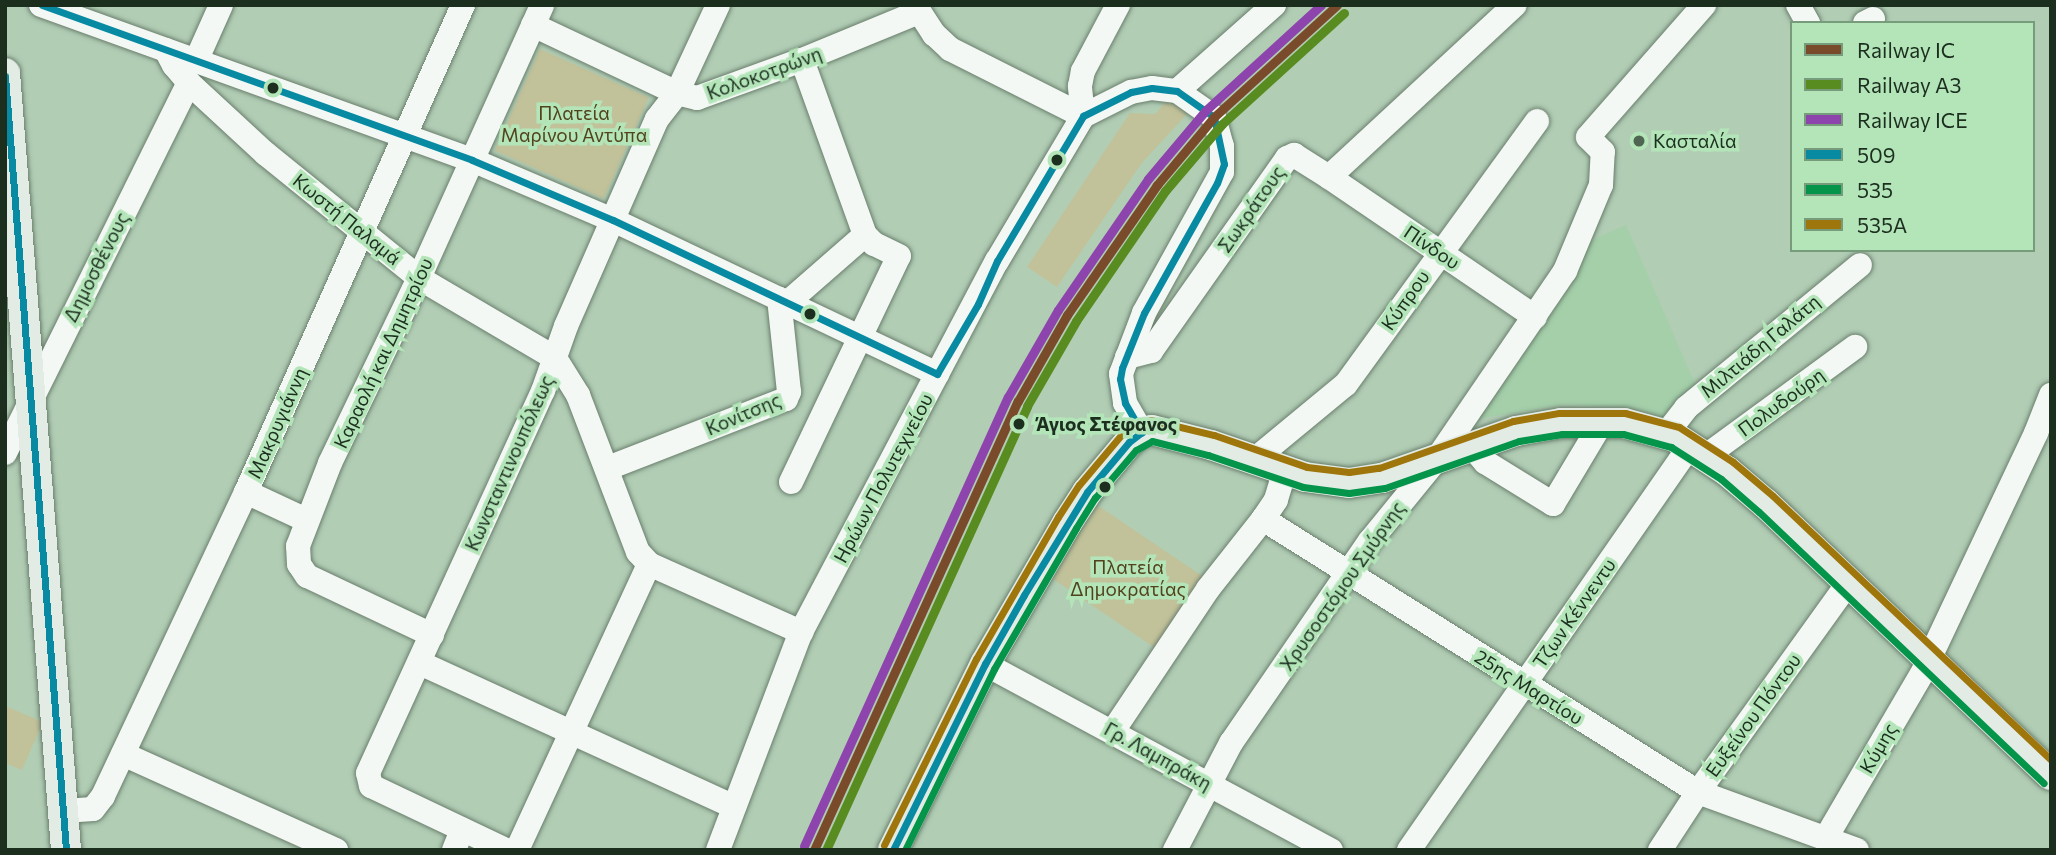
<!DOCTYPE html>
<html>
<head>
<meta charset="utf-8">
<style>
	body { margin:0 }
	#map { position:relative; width:2056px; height:855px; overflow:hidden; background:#b1cdb4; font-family:Commissioner,sans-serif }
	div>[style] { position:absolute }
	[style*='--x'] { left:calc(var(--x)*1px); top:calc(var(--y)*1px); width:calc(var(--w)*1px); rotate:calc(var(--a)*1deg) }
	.built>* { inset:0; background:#a4cfa9 }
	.green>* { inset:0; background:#c2c29a; transform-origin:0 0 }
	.roads { filter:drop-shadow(0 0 2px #6a7f6d) drop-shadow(0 0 2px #6a7f6d) }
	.minor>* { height:24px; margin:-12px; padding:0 12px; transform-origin:12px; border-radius:12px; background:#f3f8f4 }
	.major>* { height:30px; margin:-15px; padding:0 15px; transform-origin:15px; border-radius:15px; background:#e2ece4 }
	.bus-1>* { height:7px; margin:-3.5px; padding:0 3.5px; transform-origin:3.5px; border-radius:3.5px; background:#078aa2 }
	.bus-2>* { height:7px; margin:-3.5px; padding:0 3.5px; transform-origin:3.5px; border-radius:3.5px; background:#04944a }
	.bus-3>* { height:7px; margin:-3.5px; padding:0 3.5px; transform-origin:3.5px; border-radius:3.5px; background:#9f760c }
	.rail-1>* { height:9px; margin:-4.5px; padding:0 4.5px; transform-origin:4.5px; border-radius:4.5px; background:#7a4b2a }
	.rail-2>* { height:9px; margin:-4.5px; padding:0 4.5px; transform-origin:4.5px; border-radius:4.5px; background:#588c20 }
	.rail-3>* { height:9px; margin:-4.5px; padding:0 4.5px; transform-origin:4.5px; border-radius:4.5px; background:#8e44ad }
	.dots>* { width:19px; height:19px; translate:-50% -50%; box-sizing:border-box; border:4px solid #b3e5b9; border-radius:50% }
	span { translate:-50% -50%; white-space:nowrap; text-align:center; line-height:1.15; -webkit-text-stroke:7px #b3e5b9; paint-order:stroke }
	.street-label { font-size:19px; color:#1c2f1f }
	.park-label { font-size:19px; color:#52431c }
	.poi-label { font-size:19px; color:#1c2f1f }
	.left { translate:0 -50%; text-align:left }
	.stop-label { font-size:19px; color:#1c2f1f; font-weight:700 }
	.frame { position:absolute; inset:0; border:7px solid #1c2f1f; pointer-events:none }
	.legend { position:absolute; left:1790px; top:21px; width:245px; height:231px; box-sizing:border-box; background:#b3e5b9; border:2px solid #779c7b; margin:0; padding:9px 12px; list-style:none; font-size:21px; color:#1c2f1f }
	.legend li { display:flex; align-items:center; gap:14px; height:35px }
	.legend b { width:35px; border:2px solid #779c7b }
</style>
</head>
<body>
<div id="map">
	<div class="built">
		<i style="clip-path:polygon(1626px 225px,1698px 391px,1666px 418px,1632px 408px,1566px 404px,1478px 419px,1581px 245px)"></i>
	</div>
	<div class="green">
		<i style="left:540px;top:49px;width:119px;height:111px;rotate:24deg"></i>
		<i style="clip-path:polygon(1167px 101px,1176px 104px,1187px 114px,1141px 164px,1057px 287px,1027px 267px,1130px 113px,1155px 114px)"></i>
		<i style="left:1097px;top:505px;width:130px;height:86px;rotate:34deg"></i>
		<i style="clip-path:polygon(5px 706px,43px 722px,22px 770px,5px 763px)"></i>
	</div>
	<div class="roads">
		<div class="minor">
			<i style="--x:41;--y:5;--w:458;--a:19.8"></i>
			<i style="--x:472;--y:160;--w:153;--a:23.1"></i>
			<i style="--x:613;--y:220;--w:359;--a:25.4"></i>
			<i style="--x:915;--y:5;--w:35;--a:57"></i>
			<i style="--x:934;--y:34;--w:22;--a:43"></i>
			<i style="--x:950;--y:49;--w:149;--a:26.7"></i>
			<i style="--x:1798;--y:5;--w:21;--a:61"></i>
			<i style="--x:1865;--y:23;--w:9;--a:-27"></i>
			<i style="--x:533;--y:25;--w:159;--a:25.3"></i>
			<i style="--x:677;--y:93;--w:21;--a:14"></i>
			<i style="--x:697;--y:98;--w:112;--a:-19.9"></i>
			<i style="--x:802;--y:60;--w:126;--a:-22.3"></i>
			<i style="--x:166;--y:50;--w:17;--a:62"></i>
			<i style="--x:174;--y:65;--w:23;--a:50"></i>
			<i style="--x:189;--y:83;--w:105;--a:42.7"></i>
			<i style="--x:266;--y:154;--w:197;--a:39"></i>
			<i style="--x:419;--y:278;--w:158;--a:30.5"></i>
			<i style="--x:555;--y:358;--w:44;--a:58.1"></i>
			<i style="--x:578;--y:395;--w:168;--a:69.1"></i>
			<i style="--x:638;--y:552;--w:16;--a:47"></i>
			<i style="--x:649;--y:564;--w:167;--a:24.1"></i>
			<i style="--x:196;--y:61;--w:61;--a:-65.9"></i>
			<i style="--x:1177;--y:91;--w:130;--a:-41.6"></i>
			<i style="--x:1083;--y:116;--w:54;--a:-26.6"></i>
			<i style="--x:1131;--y:92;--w:21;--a:-11"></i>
			<i style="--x:1152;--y:88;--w:25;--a:7"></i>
			<i style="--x:1177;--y:91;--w:45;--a:35.1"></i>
			<i style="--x:1214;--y:117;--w:30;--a:75"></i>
			<i style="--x:1222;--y:146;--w:26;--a:90"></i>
			<i style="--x:1222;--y:172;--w:161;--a:119"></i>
			<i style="--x:1144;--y:313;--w:65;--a:110.7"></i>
			<i style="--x:1121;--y:374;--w:29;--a:82"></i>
			<i style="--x:1125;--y:403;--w:34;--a:60"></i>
			<i style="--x:1329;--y:177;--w:249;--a:34.2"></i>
			<i style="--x:787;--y:303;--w:103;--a:-41.1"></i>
			<i style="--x:1127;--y:357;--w:25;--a:-14"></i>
			<i style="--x:1151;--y:351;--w:236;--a:-54.8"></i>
			<i style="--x:1287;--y:158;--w:8;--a:-23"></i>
			<i style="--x:1294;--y:155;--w:41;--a:32.2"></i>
			<i style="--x:1329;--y:177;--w:253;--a:-42.8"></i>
			<i style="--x:1666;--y:434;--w:33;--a:-52"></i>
			<i style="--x:1686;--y:408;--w:225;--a:-39.4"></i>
			<i style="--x:1472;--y:447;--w:20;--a:49"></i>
			<i style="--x:1485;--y:462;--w:80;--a:31.7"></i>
			<i style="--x:1553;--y:504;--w:96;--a:-59.1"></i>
			<i style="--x:5;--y:453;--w:413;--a:-63.6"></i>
			<i style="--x:1706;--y:456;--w:185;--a:-36.2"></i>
			<i style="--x:1254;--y:460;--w:119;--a:-39.6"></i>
			<i style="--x:1346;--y:384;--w:325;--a:-54"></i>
			<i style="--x:608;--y:468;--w:191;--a:-21.2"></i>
			<i style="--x:786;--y:399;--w:8;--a:-67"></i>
			<i style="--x:789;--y:392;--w:94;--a:-96.1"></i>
			<i style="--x:1285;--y:470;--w:31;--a:107"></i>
			<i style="--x:1276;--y:500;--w:23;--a:124"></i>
			<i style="--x:1263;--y:519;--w:514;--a:32.11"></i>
			<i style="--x:1698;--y:792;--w:169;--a:20"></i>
			<i style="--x:791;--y:482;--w:250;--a:-64.5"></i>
			<i style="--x:899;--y:256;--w:28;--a:-154"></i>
			<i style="--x:874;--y:244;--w:13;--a:-135"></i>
			<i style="--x:865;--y:235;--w:186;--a:-109.8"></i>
			<i style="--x:246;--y:492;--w:66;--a:25"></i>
			<i style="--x:432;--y:635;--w:138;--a:-154.7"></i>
			<i style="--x:307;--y:576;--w:14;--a:-124"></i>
			<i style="--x:299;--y:564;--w:18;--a:-93"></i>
			<i style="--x:298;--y:546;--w:89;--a:-68.9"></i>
			<i style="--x:330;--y:463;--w:205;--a:-64.3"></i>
			<i style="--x:419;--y:278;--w:299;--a:-65.7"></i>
			<i style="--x:420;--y:663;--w:345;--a:24.6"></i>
			<i style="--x:985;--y:664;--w:393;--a:28.3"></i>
			<i style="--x:1113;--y:731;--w:171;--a:-56.2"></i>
			<i style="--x:1208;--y:589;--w:89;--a:-51.8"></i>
			<i style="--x:123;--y:754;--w:234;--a:24.3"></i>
			<i style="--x:64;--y:811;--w:29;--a:-4"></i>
			<i style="--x:93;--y:809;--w:16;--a:-52"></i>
			<i style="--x:103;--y:796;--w:336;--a:-64.8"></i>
			<i style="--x:246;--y:492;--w:533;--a:-65.98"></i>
			<i style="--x:1827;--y:836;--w:192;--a:-59.7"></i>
			<i style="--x:1924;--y:670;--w:262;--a:-64.7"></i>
			<i style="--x:2036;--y:433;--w:41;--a:-68.5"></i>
			<i style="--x:454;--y:850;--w:22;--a:-68"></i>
			<i style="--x:506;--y:850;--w:149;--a:-154.6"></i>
			<i style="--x:371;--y:786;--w:13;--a:-103"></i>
			<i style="--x:368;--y:773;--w:420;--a:-65.4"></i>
			<i style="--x:543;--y:391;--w:69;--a:-70.5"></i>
			<i style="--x:566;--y:326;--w:226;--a:-66.3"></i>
			<i style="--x:657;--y:119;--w:33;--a:-52"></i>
			<i style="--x:677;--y:93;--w:97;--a:-65"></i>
			<i style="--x:517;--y:850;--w:315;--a:-65.2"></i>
			<i style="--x:718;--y:850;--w:233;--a:-69.2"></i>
			<i style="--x:801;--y:632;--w:420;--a:-62.2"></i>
			<i style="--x:997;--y:261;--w:169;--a:-59.3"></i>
			<i style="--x:1083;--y:116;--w:30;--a:-96"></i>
			<i style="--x:1080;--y:86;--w:15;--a:-79"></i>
			<i style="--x:1083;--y:71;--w:75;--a:-62.1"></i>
			<i style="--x:1175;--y:850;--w:121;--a:-62.4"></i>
			<i style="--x:1231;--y:743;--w:245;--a:-55.5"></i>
			<i style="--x:1370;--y:541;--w:104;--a:-50.8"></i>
			<i style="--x:1436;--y:460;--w:229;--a:-55.7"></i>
			<i style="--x:1565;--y:271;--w:93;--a:-67.3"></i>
			<i style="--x:1601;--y:185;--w:33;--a:-87"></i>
			<i style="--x:1603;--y:152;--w:21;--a:-135"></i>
			<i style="--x:1588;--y:137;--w:176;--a:-48.7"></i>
			<i style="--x:1409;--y:850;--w:492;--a:-55.2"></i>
			<i style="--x:1660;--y:850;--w:69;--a:-56.8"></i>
			<i style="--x:1698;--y:792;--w:259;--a:-54.3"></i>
		</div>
		<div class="major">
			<i style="--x:5;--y:73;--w:779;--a:85.51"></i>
			<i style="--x:893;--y:850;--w:208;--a:-63.7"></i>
			<i style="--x:985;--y:664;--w:163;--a:-59.8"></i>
			<i style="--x:1067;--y:523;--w:37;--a:-57"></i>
			<i style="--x:1087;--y:492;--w:65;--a:-50"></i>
			<i style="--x:1129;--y:442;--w:16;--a:-38"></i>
			<i style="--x:1142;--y:432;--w:10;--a:-11"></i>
			<i style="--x:1152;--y:430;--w:61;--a:14.3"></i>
			<i style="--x:1211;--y:445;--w:99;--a:18.8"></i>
			<i style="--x:1305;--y:477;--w:44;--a:7.8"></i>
			<i style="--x:1349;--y:483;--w:33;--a:-9"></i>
			<i style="--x:1382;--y:478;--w:142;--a:-19.3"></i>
			<i style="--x:1516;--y:431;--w:46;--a:-10.1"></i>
			<i style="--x:1561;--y:423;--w:63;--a:0"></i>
			<i style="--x:1624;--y:423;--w:53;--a:15.4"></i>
			<i style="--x:1675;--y:437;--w:62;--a:33.2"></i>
			<i style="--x:1727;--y:471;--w:51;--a:40.2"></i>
			<i style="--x:1766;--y:504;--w:393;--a:43.6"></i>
		</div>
	</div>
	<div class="bus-1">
		<i style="--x:42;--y:5;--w:457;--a:19.8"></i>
		<i style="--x:472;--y:160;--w:153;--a:23.1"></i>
		<i style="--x:613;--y:220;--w:359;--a:25.4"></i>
		<i style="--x:5;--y:76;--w:776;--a:85.49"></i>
		<i style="--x:937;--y:374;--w:81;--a:-59.6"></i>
		<i style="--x:978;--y:304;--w:47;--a:-66.2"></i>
		<i style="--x:997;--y:261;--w:169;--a:-59.3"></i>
		<i style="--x:1083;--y:116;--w:54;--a:-26.6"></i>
		<i style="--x:1131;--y:92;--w:21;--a:-11"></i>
		<i style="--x:1152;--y:88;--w:25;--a:7"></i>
		<i style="--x:1177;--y:91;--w:45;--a:35.1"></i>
		<i style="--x:1214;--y:117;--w:48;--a:78"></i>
		<i style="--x:1224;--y:164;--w:20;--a:110"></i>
		<i style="--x:1217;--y:183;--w:149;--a:119.3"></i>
		<i style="--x:1144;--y:313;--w:59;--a:111.8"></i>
		<i style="--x:1122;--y:368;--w:11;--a:100"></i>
		<i style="--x:1120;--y:379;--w:25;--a:78"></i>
		<i style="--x:1125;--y:403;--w:34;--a:60"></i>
		<i style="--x:893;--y:850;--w:208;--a:-63.7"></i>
		<i style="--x:985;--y:664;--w:79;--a:-60.5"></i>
		<i style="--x:1024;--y:595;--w:121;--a:-58.5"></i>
		<i style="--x:1087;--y:492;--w:65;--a:-50"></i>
		<i style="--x:1129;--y:442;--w:16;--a:-38"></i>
	</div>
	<div class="bus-2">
		<i style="--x:905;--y:850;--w:202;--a:-63.8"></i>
		<i style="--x:994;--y:669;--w:163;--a:-59.8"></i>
		<i style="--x:1076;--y:528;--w:36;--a:-58"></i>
		<i style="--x:1095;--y:498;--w:63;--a:-49.5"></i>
		<i style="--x:1136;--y:450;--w:18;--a:-29"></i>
		<i style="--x:1152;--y:441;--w:58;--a:14"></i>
		<i style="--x:1208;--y:455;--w:100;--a:18.6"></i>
		<i style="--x:1303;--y:487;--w:46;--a:7.4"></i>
		<i style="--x:1349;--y:493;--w:36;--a:-8"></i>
		<i style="--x:1385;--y:488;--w:142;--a:-19.3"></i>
		<i style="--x:1519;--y:441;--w:44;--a:-9.2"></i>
		<i style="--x:1562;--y:434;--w:61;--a:0"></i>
		<i style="--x:1623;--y:434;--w:50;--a:15.2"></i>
		<i style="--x:1671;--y:447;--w:59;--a:32.6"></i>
		<i style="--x:1721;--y:479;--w:50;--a:41"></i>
		<i style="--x:1759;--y:512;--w:393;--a:43.6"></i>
	</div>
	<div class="bus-3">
		<i style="--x:884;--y:845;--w:208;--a:-63.7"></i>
		<i style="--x:976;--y:659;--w:164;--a:-60"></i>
		<i style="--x:1058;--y:517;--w:38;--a:-57"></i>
		<i style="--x:1079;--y:485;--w:67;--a:-49.9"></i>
		<i style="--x:1122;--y:434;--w:19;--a:-36"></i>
		<i style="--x:1137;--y:423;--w:14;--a:-12"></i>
		<i style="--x:1151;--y:420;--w:65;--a:13.4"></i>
		<i style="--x:1214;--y:435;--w:98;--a:19"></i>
		<i style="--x:1307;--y:467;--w:42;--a:6.8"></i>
		<i style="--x:1349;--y:472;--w:30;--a:-8"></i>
		<i style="--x:1379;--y:468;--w:142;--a:-19.3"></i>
		<i style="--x:1513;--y:421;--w:47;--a:-9.9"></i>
		<i style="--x:1559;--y:413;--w:66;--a:0"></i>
		<i style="--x:1625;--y:413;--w:56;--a:14.5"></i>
		<i style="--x:1679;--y:427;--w:64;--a:32.9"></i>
		<i style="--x:1733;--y:462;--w:52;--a:40.4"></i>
		<i style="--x:1773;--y:496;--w:383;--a:43.5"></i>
	</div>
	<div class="rail-1">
		<i style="--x:814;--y:850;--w:493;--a:-65.6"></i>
		<i style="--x:1018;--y:401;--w:99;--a:-60.3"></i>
		<i style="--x:1067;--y:315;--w:158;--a:-55.3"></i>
		<i style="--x:1157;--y:185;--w:89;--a:-50"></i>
		<i style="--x:1214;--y:117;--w:166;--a:-42.3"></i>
	</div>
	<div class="rail-2">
		<i style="--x:826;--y:850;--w:487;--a:-65.6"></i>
		<i style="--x:1027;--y:406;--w:98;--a:-60"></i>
		<i style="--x:1076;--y:321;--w:158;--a:-55.6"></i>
		<i style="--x:1165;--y:191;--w:88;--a:-49.6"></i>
		<i style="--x:1222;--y:124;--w:165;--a:-42.3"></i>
	</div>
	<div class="rail-3">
		<i style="--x:804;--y:846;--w:493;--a:-65.6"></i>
		<i style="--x:1008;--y:397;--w:100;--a:-60.1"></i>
		<i style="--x:1058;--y:310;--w:159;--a:-55.5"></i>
		<i style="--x:1148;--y:179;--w:90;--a:-50"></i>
		<i style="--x:1206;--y:110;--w:156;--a:-42.4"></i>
	</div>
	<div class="dots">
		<i style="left:273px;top:88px;background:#1c2f1f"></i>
		<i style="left:1639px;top:141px;background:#506653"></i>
		<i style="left:1057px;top:160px;background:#1c2f1f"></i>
		<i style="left:810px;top:314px;background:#1c2f1f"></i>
		<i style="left:1019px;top:424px;background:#1c2f1f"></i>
		<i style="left:1105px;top:487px;background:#1c2f1f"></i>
	</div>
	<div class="street-label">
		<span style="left:764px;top:73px;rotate:-20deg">Κολοκοτρώνη</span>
		<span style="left:1251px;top:209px;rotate:-55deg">Σωκράτους</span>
		<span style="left:347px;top:219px;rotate:39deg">Κωστή Παλαμά</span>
		<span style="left:1432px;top:247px;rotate:34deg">Πίνδου</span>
		<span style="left:96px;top:267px;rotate:-63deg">Δημοσθένους</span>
		<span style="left:1405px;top:300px;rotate:-55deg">Κύπρου</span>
		<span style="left:1760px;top:346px;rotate:-40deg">Μιλτιάδη Γαλάτη</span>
		<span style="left:383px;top:353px;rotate:-65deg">Καραολή και Δημητρίου</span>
		<span style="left:1781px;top:402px;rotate:-36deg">Πολυδούρη</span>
		<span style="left:743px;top:414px;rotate:-23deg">Κονίτσης</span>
		<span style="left:277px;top:423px;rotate:-66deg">Μακρυγιάννη</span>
		<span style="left:509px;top:463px;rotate:-66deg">Κωνσταντινουπόλεως</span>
		<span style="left:883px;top:478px;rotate:-62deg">Ηρώων Πολυτεχνείου</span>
		<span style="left:1342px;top:586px;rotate:-55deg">Χρυσοστόμου Σμύρνης</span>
		<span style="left:1574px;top:613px;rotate:-55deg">Τζων Κέννεντυ</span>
		<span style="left:1529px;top:687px;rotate:32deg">25ης Μαρτίου</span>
		<span style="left:1753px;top:715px;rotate:-54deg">Ευξείνου Πόντου</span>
		<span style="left:1878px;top:748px;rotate:-60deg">Κύμης</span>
		<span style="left:1158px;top:756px;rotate:29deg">Γρ. Λαμπράκη</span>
	</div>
	<div class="park-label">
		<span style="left:574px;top:124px">Πλατεία<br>Μαρίνου Αντύπα</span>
		<span style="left:1128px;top:578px">Πλατεία<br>Δημοκρατίας</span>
	</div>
	<div class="poi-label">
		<span class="left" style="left:1653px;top:141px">Κασταλία</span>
	</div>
	<div class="stop-label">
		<span class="left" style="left:1036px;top:424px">Άγιος Στέφανος</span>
	</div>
	<div class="frame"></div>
	<ul class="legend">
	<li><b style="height:9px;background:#7a4b2a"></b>Railway IC</li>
	<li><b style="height:9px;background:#588c20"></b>Railway A3</li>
	<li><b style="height:9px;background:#8e44ad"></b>Railway ICE</li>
	<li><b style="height:9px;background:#078aa2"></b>509</li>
	<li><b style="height:9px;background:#04944a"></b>535</li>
	<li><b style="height:9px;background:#9f760c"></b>535A</li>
	</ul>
</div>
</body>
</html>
